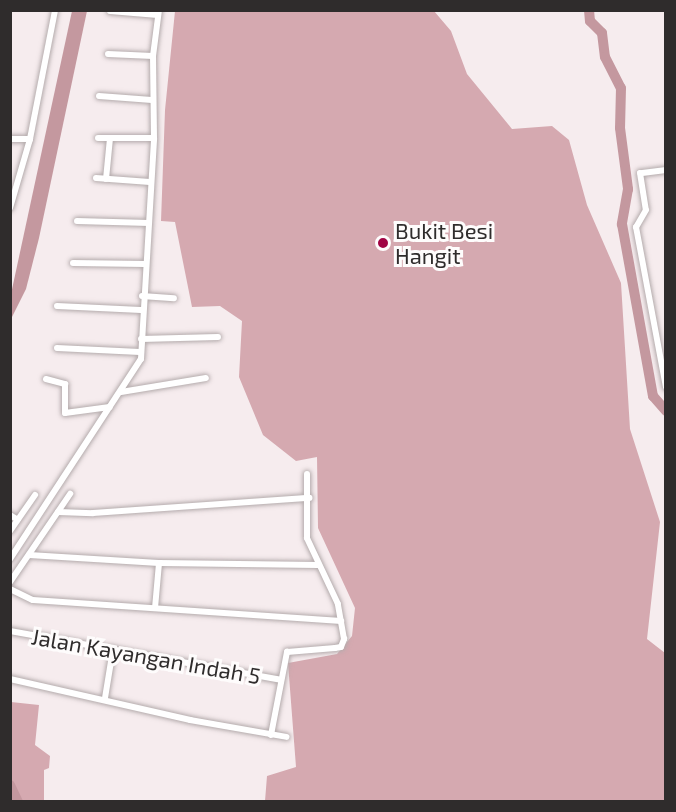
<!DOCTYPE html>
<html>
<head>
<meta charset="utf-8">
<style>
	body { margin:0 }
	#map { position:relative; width:676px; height:812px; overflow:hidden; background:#f6ecee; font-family:"Exo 2",sans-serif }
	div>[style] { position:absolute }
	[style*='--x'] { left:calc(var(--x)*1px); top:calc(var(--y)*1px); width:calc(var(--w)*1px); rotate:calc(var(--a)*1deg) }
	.forest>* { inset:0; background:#d5a9b0 }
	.water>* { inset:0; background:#c4989f }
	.river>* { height:10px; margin:-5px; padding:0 5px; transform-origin:5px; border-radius:5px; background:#c4989f }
	.roads { filter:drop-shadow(0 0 2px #b4abac) drop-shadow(0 0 2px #b4abac) }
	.street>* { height:6px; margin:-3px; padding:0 3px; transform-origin:3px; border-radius:3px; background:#fff }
	.dots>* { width:16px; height:16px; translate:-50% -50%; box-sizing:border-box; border:3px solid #fefcfc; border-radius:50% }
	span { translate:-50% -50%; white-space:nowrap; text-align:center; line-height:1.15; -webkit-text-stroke:6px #fefcfc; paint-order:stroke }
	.poi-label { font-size:22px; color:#2f2c2c }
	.left { translate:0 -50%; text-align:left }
	.street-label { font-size:22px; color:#2f2c2c }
	.frame { position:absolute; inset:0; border:12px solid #2f2c2c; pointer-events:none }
</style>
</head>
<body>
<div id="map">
	<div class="forest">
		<i style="clip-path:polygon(175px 11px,434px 11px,451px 31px,467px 74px,512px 129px,552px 126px,569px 140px,587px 205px,621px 283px,630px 429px,660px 522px,647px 639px,665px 653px,665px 801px,265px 801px,267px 776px,296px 767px,288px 663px,337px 654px,352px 636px,355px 608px,318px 528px,317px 457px,296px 461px,263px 435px,239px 377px,242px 321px,220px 306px,192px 307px,175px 222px,161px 221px,165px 110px)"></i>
		<i style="clip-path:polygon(11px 702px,39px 705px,35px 745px,50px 756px,49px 768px,44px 770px,44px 801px,11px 801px)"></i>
	</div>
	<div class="water">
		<i style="clip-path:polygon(72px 11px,87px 11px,39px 238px,26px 289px,11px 319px,11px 294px)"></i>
	</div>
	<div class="river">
		<i style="--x:589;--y:10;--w:11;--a:85"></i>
		<i style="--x:590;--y:21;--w:17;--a:45"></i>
		<i style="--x:602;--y:33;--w:24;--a:83"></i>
		<i style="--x:605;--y:57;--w:35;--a:63"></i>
		<i style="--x:621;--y:88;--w:40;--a:91.4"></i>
		<i style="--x:620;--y:128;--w:62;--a:82.5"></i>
		<i style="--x:628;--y:189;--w:36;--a:100"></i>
		<i style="--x:622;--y:224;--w:175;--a:79.8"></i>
		<i style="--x:653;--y:396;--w:20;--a:49"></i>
		<i style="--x:10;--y:785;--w:19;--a:65"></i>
	</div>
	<div class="roads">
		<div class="street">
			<i style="--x:110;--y:11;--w:48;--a:4.8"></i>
			<i style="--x:108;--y:54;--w:45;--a:2.5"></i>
			<i style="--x:99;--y:96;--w:53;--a:4.3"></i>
			<i style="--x:98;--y:138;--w:56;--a:0"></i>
			<i style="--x:10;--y:139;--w:20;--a:0"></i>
			<i style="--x:666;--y:170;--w:26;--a:173"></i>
			<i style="--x:640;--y:173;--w:37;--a:81"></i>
			<i style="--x:646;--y:210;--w:20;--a:120"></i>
			<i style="--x:636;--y:227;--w:163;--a:79.4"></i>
			<i style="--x:96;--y:178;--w:54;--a:4.2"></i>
			<i style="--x:106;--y:179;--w:41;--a:-84.4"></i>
			<i style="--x:10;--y:208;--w:72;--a:-73.8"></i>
			<i style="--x:30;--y:139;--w:131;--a:-79"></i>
			<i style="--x:77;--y:221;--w:72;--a:1.6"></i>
			<i style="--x:73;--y:263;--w:72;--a:0.8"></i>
			<i style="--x:142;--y:296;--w:32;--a:4"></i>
			<i style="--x:57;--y:306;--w:84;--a:2.7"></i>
			<i style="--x:141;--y:339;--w:77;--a:-1.5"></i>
			<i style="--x:57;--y:348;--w:83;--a:2.8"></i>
			<i style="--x:46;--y:379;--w:20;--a:15"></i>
			<i style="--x:65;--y:384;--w:29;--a:90"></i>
			<i style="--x:65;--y:413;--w:45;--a:-7.6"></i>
			<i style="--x:121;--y:392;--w:86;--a:-9.4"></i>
			<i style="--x:58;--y:512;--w:35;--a:2"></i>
			<i style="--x:93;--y:513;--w:217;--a:-4"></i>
			<i style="--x:10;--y:515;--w:9;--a:32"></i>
			<i style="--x:10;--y:531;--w:44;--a:-55.2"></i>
			<i style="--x:29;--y:555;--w:130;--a:3.5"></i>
			<i style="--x:159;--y:563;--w:159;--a:0.7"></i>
			<i style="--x:10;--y:559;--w:239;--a:-56.8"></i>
			<i style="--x:141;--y:359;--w:221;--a:-86.6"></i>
			<i style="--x:154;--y:138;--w:82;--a:-90.7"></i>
			<i style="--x:153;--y:56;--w:46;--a:-82.6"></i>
			<i style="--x:10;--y:582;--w:107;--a:-55.7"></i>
			<i style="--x:10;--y:589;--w:25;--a:26"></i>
			<i style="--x:33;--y:600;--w:309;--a:3.9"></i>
			<i style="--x:155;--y:608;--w:45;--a:-84.9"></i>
			<i style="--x:10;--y:631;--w:275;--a:10.2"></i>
			<i style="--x:10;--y:679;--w:185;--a:12.8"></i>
			<i style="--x:190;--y:720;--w:98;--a:9.9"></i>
			<i style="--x:105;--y:698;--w:50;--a:-80.7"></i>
			<i style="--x:271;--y:735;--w:85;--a:-79.1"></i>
			<i style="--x:287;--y:652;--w:48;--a:-4.8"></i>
			<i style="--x:335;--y:648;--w:6;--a:-9"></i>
			<i style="--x:341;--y:647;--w:9;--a:-69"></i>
			<i style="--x:344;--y:639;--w:36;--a:-100"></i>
			<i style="--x:338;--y:604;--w:73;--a:-115.2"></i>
			<i style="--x:307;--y:538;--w:64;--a:-90"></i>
		</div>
	</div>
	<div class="dots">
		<i style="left:383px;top:243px;background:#a00343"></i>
	</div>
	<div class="poi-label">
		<span class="left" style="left:395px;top:243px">Bukit Besi<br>Hangit</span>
	</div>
	<div class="street-label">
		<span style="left:146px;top:656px;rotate:10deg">Jalan Kayangan Indah 5</span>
	</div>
	<div class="frame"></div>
</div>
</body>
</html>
